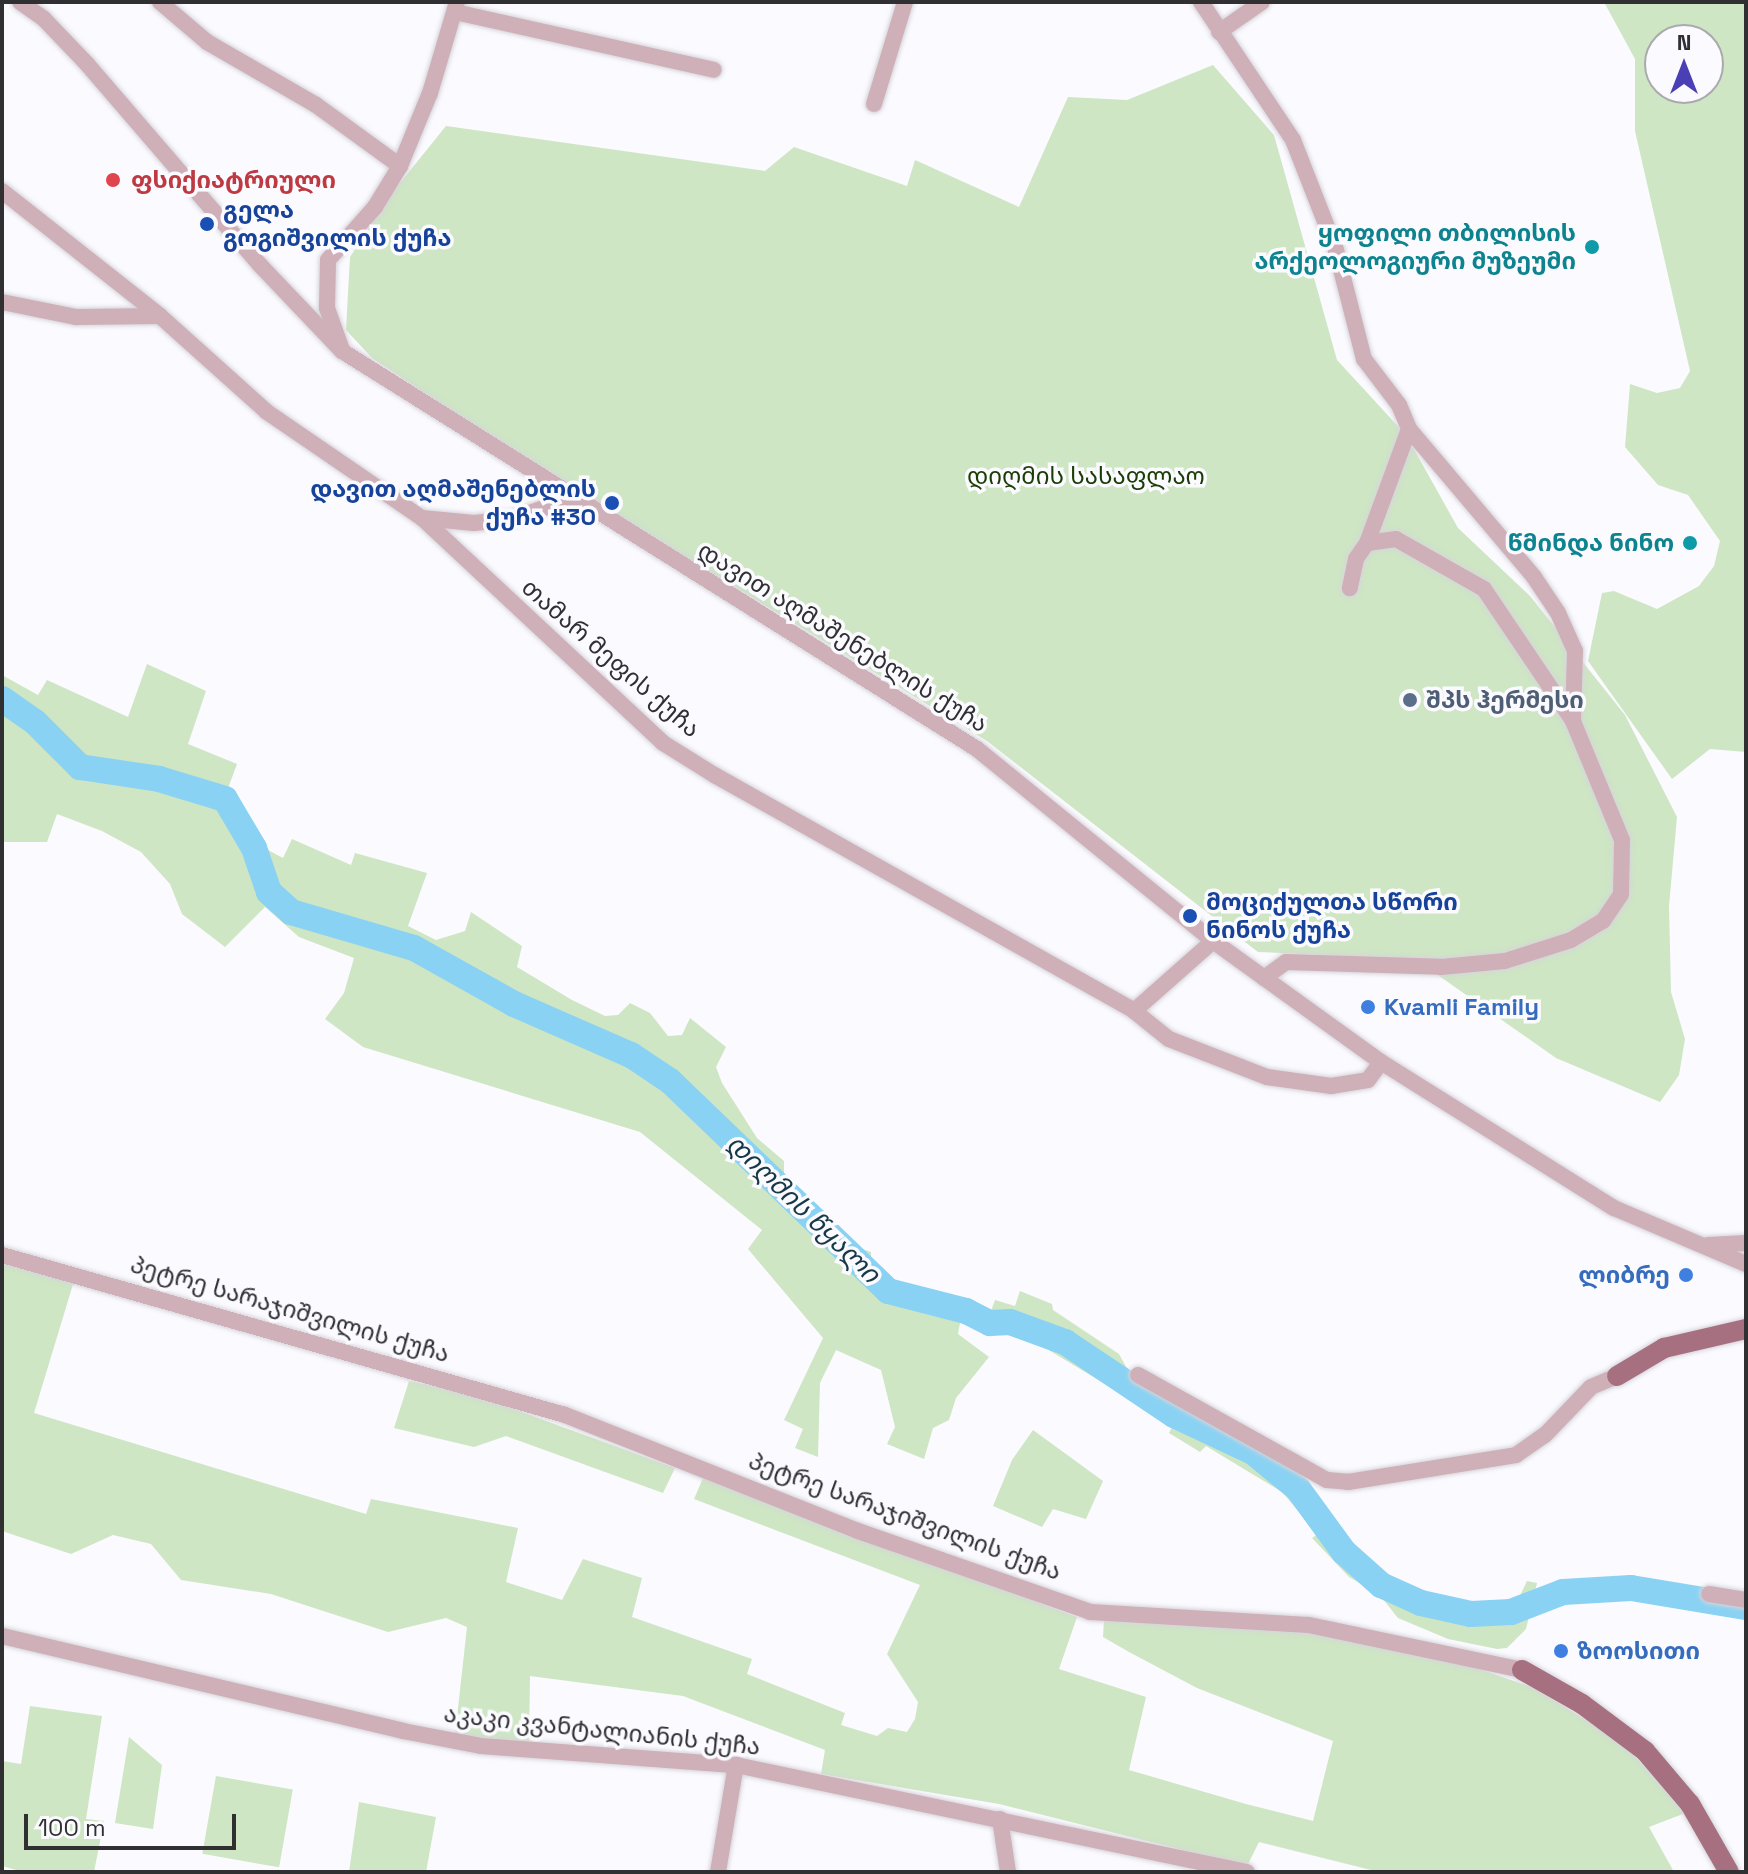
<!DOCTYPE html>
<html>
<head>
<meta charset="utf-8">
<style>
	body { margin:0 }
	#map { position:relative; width:1748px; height:1874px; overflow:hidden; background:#fbfaff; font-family:"Space Grotesk","Noto Sans Georgian",sans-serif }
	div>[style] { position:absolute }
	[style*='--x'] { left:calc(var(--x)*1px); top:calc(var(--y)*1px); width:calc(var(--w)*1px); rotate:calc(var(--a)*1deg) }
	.green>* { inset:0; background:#cee6c4; transform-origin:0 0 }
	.river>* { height:26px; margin:-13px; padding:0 13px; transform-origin:13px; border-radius:13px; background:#8ad2f3 }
	.roads { filter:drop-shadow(0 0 2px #d6d5da) drop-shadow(0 0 2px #d6d5da) }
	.minor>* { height:16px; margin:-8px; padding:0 8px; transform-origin:8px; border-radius:8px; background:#cfb0b8 }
	.major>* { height:20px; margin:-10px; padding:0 10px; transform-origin:10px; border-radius:10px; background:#a77080 }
	.dots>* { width:22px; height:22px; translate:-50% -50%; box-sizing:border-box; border:4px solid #fbfaff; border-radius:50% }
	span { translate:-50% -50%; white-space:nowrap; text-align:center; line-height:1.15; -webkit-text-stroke:7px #fbfaff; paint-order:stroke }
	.health-label { font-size:24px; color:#be3a42; font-weight:700 }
	.left { translate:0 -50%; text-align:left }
	.transit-label { font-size:24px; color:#164399; font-weight:700 }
	.right { translate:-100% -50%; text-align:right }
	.culture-label { font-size:24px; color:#0d838f; font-weight:700 }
	.park-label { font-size:24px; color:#193d04 }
	.street-label { font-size:24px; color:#302f32 }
	.service-label { font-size:24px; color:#4e5e75; font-weight:700 }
	.shop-label { font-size:24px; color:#366cbe; font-weight:700 }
	.water-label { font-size:26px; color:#173846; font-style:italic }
	.frame { position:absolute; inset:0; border:4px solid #302f32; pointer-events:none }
	.north { position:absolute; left:1644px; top:24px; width:80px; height:80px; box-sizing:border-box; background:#fbfaff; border:2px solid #aaa9ad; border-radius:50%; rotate:0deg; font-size:22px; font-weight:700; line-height:32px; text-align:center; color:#302f32 }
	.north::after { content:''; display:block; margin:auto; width:28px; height:36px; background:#4b3fb6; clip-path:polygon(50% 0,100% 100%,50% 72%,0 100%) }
	.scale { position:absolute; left:24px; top:1814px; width:212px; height:36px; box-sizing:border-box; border:4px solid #302f32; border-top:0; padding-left:10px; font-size:24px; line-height:28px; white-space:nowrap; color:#302f32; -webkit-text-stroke:6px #fbfaff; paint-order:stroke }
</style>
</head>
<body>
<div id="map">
	<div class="green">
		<i style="clip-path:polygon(evenodd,1604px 2px,1746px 2px,1746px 752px,1710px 749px,1672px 779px,1588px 661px,1602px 593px,1614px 591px,1657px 609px,1699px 586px,1714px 566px,1720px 541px,1688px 495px,1658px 485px,1625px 447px,1630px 384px,1657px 393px,1680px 388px,1690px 371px,1635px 131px,1635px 59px,1604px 2px,1660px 40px,1708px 40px,1708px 88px,1660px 88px,1660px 40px)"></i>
		<i style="clip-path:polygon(1213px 65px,1274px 135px,1337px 360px,1406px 435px,1458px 528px,1530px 596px,1625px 715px,1677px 817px,1669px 906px,1671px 992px,1685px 1039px,1679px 1075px,1660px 1102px,1556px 1058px,1415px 959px,1258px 952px,987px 741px,514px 452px,372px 358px,346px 330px,350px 257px,387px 199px,446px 126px,765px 171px,794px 147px,907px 186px,915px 160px,1019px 207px,1068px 97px,1127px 100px)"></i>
		<i style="clip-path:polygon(147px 664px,206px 691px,188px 744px,237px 764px,227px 791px,268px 850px,283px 858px,292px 839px,351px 865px,355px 853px,427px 873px,408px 926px,436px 940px,465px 931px,471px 912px,522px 946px,517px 967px,572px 1000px,605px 1016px,618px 1015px,630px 1003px,650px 1013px,668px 1036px,682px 1035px,690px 1018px,726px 1047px,716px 1067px,722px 1083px,757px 1138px,784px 1161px,784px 1176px,854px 1246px,871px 1252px,871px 1266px,891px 1284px,927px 1299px,991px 1311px,995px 1300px,1015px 1306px,1020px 1291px,1052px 1304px,1053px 1310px,1119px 1354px,1130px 1374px,1295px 1468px,1291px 1474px,1371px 1568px,1450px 1604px,1517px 1602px,1527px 1581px,1537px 1583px,1526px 1629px,1507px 1648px,1497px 1649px,1448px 1639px,1398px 1618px,1379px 1594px,1349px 1577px,1312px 1538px,1318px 1534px,1282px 1492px,1206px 1446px,1200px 1452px,1169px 1433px,1173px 1425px,1022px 1334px,960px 1323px,958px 1334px,989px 1357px,956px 1398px,949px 1420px,933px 1428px,924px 1459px,887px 1444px,895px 1427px,881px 1370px,836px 1350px,820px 1383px,818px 1457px,795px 1448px,803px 1429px,784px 1420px,823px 1338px,748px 1249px,762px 1230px,640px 1132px,363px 1047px,325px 1019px,344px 993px,354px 958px,299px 937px,265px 907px,225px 947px,182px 914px,170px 884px,141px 852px,102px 831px,57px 814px,47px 842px,2px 842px,2px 675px,38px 695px,47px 680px,128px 717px)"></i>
		<i style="clip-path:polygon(2px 1264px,74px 1281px,34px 1413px,366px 1514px,371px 1499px,518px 1528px,506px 1582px,562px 1600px,583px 1559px,642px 1578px,632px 1617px,752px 1659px,747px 1674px,845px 1713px,841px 1725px,877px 1736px,888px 1728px,907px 1732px,915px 1719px,918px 1702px,887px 1654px,920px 1585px,694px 1499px,703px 1478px,1077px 1617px,1059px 1669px,1146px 1697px,1129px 1770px,1246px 1804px,1313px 1821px,1333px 1741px,1197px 1688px,1129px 1652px,1103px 1637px,1104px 1620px,1297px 1629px,1465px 1664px,1534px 1688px,1620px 1741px,1688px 1812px,1649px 1827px,1674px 1872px,1379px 1872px,1259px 1842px,1247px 1866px,999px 1804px,821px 1774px,825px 1750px,683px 1696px,530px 1676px,529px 1743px,455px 1735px,467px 1627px,446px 1618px,388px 1632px,271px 1594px,181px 1580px,151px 1544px,113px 1535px,71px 1554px,2px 1531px)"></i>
		<i style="clip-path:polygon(409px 1381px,472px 1394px,675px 1468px,663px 1493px,506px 1436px,474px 1447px,394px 1428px)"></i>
		<i style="clip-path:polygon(1033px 1430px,1103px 1481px,1086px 1519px,1053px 1509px,1042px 1527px,993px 1506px,1012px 1460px)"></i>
		<i style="clip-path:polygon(30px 1706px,102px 1716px,86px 1819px,104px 1821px,94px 1872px,23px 1872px,2px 1866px,2px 1761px,21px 1764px)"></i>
		<i style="clip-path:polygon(129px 1737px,162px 1765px,153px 1829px,115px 1823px)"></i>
		<i style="left:216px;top:1776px;width:78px;height:79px;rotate:10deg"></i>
		<i style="clip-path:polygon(359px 1802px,436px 1817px,426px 1872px,349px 1872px)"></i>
	</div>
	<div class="river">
		<i style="--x:2;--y:699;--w:40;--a:34.9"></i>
		<i style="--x:35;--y:722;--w:64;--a:45"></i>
		<i style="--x:80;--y:767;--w:80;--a:8.6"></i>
		<i style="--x:159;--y:779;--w:69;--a:16.9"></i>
		<i style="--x:225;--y:799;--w:57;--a:59.4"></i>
		<i style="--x:254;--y:848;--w:46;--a:71.2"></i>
		<i style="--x:269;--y:892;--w:30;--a:42"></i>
		<i style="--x:291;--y:912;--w:128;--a:16.3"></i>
		<i style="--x:414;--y:948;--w:115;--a:29.2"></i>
		<i style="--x:514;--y:1004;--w:128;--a:23.6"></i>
		<i style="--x:631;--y:1055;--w:47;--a:33.7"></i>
		<i style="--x:670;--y:1081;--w:303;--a:43.9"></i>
		<i style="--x:888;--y:1291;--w:81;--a:14.4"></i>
		<i style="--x:966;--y:1311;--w:27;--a:27"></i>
		<i style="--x:990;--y:1323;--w:20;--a:-3"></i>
		<i style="--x:1010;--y:1322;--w:59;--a:20"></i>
		<i style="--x:1065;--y:1342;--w:131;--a:33.8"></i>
		<i style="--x:1174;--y:1415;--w:87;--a:25.1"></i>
		<i style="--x:1253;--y:1452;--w:58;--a:39.4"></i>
		<i style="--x:1298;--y:1489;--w:78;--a:53.9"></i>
		<i style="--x:1344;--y:1552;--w:50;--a:41.7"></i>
		<i style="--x:1381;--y:1585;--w:44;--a:24.2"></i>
		<i style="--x:1421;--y:1603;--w:51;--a:12.4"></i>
		<i style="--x:1471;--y:1614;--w:40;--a:-2.9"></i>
		<i style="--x:1511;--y:1612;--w:56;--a:-21"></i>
		<i style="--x:1563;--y:1592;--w:68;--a:-3.4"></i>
		<i style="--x:1631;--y:1588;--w:117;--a:9.4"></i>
	</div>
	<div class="roads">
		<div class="minor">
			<i style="--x:20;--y:2;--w:29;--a:35"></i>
			<i style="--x:44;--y:19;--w:62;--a:46.3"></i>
			<i style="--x:87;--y:64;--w:265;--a:49.3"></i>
			<i style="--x:260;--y:265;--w:119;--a:46.4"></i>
			<i style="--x:342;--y:351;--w:749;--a:32.08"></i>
			<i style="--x:977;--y:749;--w:304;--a:39.1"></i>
			<i style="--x:1213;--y:941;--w:207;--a:35.8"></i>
			<i style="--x:1381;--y:1062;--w:275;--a:32.1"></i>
			<i style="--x:1614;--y:1208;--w:143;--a:23"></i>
			<i style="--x:160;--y:2;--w:62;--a:40.4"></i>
			<i style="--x:207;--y:42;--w:126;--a:30"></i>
			<i style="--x:316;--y:105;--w:104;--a:36"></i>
			<i style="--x:1201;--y:2;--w:166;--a:56.3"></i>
			<i style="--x:1293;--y:140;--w:118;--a:68.6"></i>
			<i style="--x:1336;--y:250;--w:113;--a:75.6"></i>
			<i style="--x:1364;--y:359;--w:58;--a:52.7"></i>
			<i style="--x:1399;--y:405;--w:26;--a:67"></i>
			<i style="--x:1409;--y:429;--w:194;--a:49.8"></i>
			<i style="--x:1534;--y:577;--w:43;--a:56.3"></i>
			<i style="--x:1558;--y:613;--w:42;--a:65.9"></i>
			<i style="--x:1575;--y:651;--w:70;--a:91.6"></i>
			<i style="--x:455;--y:12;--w:265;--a:12.6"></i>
			<i style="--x:1219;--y:32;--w:52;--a:-34.9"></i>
			<i style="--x:874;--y:104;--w:107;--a:-73.1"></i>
			<i style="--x:2;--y:191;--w:201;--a:38.3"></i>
			<i style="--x:160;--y:316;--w:144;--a:41.9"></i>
			<i style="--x:267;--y:412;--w:188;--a:34.4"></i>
			<i style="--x:422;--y:518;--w:330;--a:43"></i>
			<i style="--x:663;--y:743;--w:62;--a:31.9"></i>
			<i style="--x:716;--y:776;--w:480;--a:29.3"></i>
			<i style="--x:1134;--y:1011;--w:45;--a:38.7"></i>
			<i style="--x:1169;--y:1039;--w:105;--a:21.2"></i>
			<i style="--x:1267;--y:1077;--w:65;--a:8"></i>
			<i style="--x:1331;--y:1086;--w:37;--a:-9"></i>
			<i style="--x:1368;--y:1080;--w:22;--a:-54"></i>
			<i style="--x:2;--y:302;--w:76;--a:11.5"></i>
			<i style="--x:76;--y:317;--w:84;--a:-0.7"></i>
			<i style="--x:342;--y:350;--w:45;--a:-109.7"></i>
			<i style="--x:327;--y:308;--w:48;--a:-88.8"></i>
			<i style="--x:328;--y:260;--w:71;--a:-48.4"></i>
			<i style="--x:375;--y:207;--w:48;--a:-58.6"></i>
			<i style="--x:400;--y:166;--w:79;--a:-67.7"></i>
			<i style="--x:430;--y:93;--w:95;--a:-73.5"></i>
			<i style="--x:422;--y:518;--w:52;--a:5.5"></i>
			<i style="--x:474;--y:523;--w:38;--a:-6"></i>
			<i style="--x:512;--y:519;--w:67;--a:-19.2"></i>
			<i style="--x:1367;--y:543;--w:121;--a:-69.8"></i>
			<i style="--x:1264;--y:978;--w:27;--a:-36"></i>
			<i style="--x:1286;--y:962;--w:155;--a:1.8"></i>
			<i style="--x:1441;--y:967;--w:64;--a:-5.4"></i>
			<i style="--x:1505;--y:961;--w:69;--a:-17.7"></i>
			<i style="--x:1571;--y:940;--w:37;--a:-31"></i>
			<i style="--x:1603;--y:921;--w:32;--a:-56"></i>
			<i style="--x:1621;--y:894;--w:54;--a:-88.9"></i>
			<i style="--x:1622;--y:840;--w:129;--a:-112.4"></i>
			<i style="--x:1573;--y:721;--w:159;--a:-124"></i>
			<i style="--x:1484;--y:589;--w:101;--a:-150.4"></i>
			<i style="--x:1396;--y:539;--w:29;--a:172"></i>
			<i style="--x:1367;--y:543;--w:19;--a:125"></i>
			<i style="--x:1356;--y:559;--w:30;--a:102"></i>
			<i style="--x:1134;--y:1011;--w:106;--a:-41.5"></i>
			<i style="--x:1708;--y:1245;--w:38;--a:-3"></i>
			<i style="--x:2;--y:1255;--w:585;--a:15.86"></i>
			<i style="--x:565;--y:1415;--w:315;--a:21.6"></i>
			<i style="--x:858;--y:1531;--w:246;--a:19.2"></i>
			<i style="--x:1090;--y:1612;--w:219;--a:3.4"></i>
			<i style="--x:1309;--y:1625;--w:218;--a:11.9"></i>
			<i style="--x:1138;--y:1375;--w:216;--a:29.1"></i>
			<i style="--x:1327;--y:1480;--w:21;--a:5"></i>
			<i style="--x:1348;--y:1482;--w:170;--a:-9.1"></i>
			<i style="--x:1516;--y:1455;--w:35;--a:-35"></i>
			<i style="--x:1545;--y:1435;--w:66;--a:-46.2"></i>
			<i style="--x:1591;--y:1387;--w:28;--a:-23"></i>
			<i style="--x:1709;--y:1594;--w:37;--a:9"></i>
			<i style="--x:2;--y:1636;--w:412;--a:13.3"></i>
			<i style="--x:403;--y:1731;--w:79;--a:10.9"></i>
			<i style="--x:481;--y:1746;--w:256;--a:4.3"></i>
			<i style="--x:736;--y:1765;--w:522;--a:11.83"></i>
			<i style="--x:1000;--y:1819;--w:54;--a:81.4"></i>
			<i style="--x:718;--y:1872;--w:109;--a:-80.5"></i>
		</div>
		<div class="major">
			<i style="--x:1617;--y:1376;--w:55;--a:-30.8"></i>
			<i style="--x:1664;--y:1348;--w:84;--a:-13"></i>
			<i style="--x:1522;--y:1670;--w:69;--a:29.5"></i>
			<i style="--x:1582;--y:1704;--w:79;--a:36.7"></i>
			<i style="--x:1645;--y:1751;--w:70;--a:49.7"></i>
			<i style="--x:1690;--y:1804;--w:78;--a:60.2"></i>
		</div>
	</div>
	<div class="dots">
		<i style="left:113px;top:180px;background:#e0444e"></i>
		<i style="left:207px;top:224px;background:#1a4fb4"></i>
		<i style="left:1592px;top:247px;background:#0f9aa8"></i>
		<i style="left:612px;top:503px;background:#1a4fb4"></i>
		<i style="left:1690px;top:543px;background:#0f9aa8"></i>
		<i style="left:1410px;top:700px;background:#5c6f8a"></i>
		<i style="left:1190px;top:916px;background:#1a4fb4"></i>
		<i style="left:1368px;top:1007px;background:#3f7fe0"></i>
		<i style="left:1686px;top:1275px;background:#3f7fe0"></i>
		<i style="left:1561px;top:1651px;background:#3f7fe0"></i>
	</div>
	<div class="health-label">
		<span class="left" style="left:131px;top:180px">ფსიქიატრიული</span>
	</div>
	<div class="transit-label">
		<span class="left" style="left:223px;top:224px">გელა<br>გოგიშვილის ქუჩა</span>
		<span class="right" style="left:596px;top:503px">დავით აღმაშენებლის<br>ქუჩა #30</span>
		<span class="left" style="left:1206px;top:916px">მოციქულთა სწორი<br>ნინოს ქუჩა</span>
	</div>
	<div class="culture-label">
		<span class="right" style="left:1576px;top:247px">ყოფილი თბილისის<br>არქეოლოგიური მუზეუმი</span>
		<span class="right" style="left:1674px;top:543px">წმინდა ნინო</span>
	</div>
	<div class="park-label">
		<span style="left:1086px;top:476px">დიღმის სასაფლაო</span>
	</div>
	<div class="street-label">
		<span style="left:843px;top:637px;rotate:32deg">დავით აღმაშენებლის ქუჩა</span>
		<span style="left:611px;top:658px;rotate:41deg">თამარ მეფის ქუჩა</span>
		<span style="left:290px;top:1309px;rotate:16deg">პეტრე სარაჯიშვილის ქუჩა</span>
		<span style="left:905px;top:1516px;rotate:20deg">პეტრე სარაჯიშვილის ქუჩა</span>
		<span style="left:602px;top:1730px;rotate:6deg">აკაკი კვანტალიანის ქუჩა</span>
	</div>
	<div class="service-label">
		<span class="left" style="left:1426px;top:700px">შპს ჰერმესი</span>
	</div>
	<div class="shop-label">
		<span class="left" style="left:1384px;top:1007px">Kvamli Family</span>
		<span class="right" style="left:1670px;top:1275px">ლიბრე</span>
		<span class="left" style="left:1577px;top:1651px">ზოოსითი</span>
	</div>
	<div class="water-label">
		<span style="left:803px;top:1209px;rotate:44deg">დიღმის წყალი</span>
	</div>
	<div class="frame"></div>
	<div class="north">N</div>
	<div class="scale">100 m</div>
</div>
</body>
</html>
